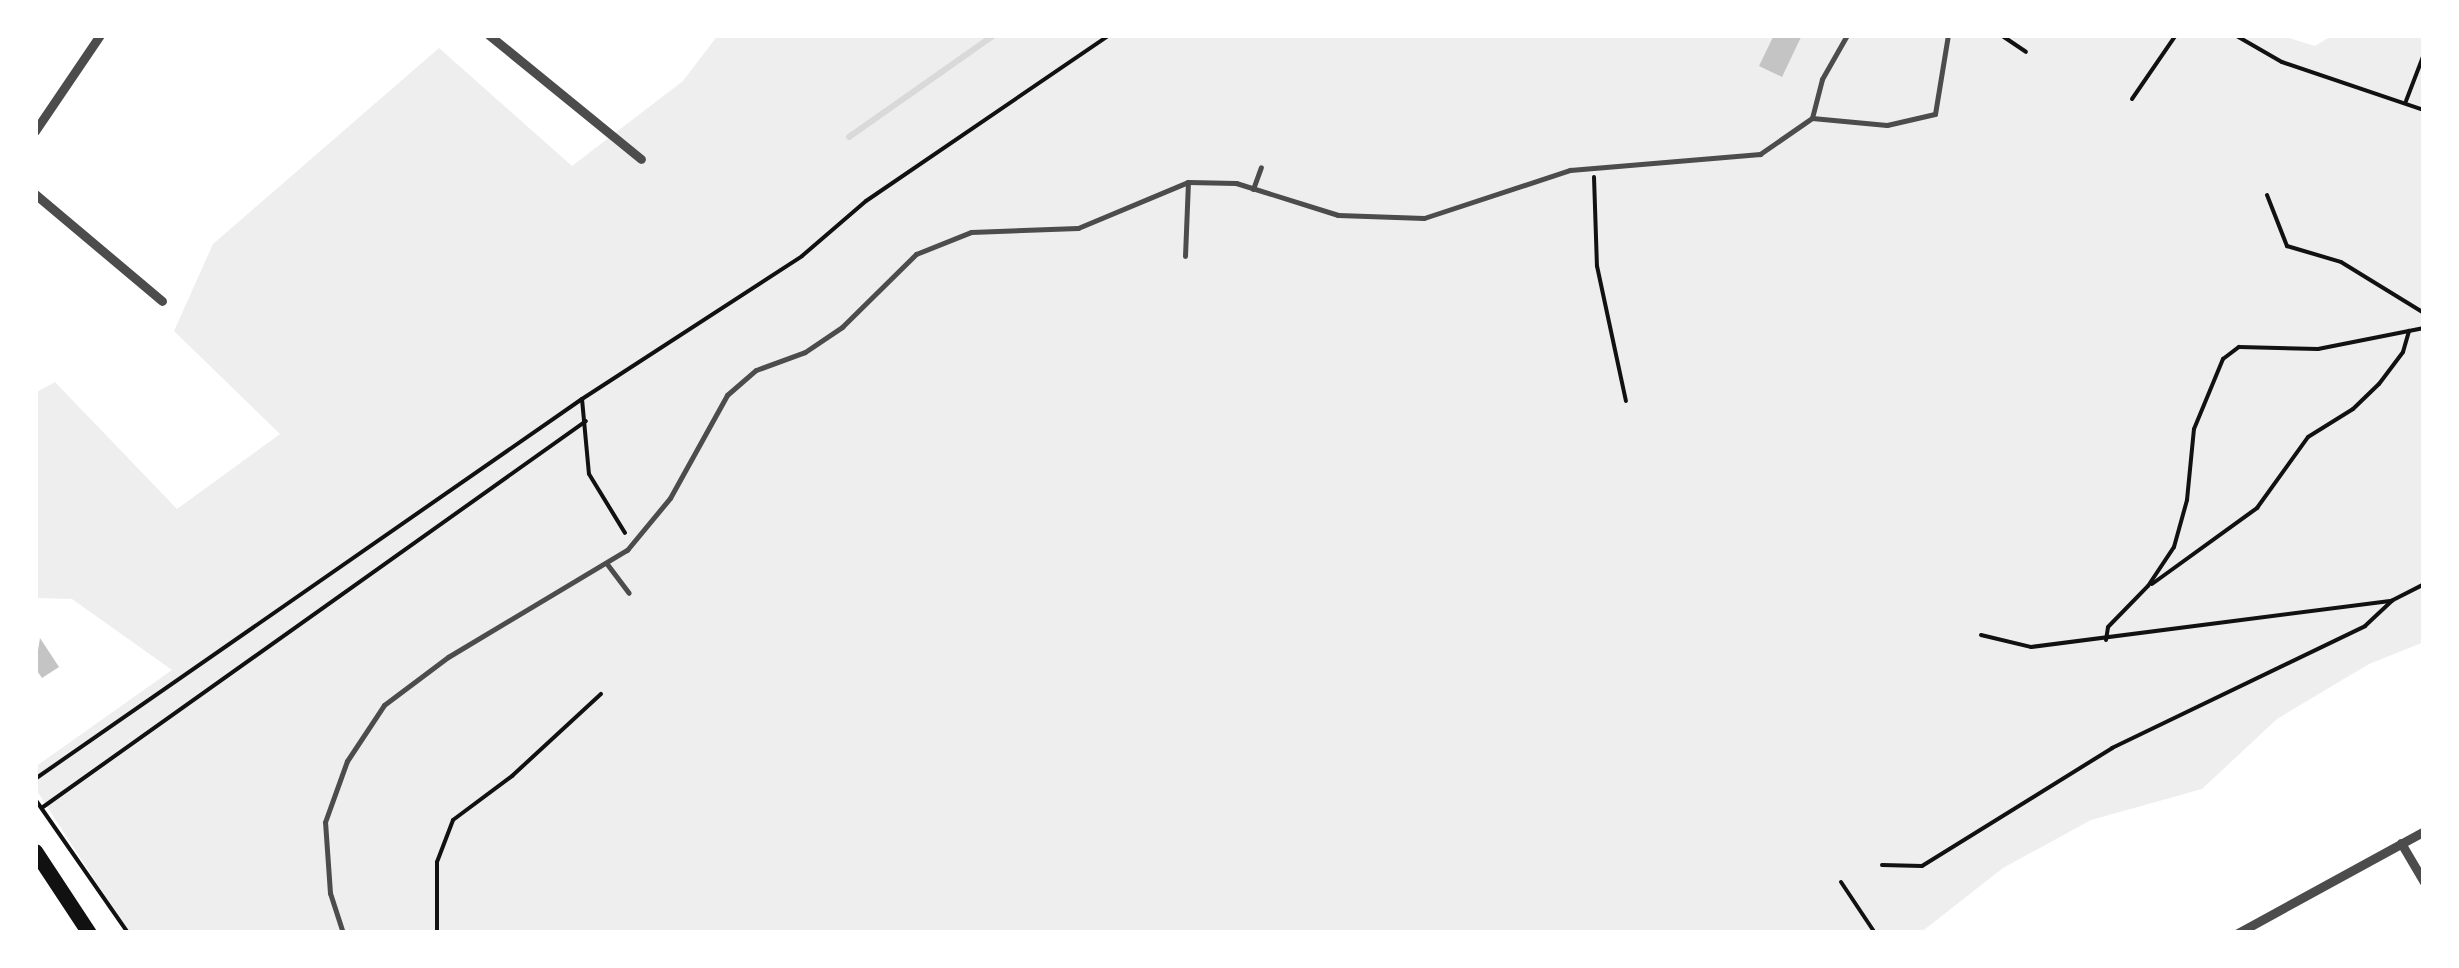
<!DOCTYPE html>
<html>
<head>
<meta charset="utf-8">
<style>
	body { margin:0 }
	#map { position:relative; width:2459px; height:968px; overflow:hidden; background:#fff; font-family:Bitter,serif }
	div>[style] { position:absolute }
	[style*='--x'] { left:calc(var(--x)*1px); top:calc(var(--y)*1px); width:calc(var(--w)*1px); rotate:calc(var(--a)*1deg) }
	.green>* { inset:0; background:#eee }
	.stream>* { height:6px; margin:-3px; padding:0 3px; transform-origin:3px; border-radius:3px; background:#d9d9d9 }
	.building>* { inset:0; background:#c4c4c4 }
	.path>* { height:4px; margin:-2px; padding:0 2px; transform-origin:2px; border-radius:2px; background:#111 }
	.service>* { height:5px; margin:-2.5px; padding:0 2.5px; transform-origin:2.5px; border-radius:2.5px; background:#4c4c4c }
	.minor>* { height:9px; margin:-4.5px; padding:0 4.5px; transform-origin:4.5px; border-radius:4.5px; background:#4c4c4c }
	.primary>* { height:15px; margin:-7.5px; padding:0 7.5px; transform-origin:7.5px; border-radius:7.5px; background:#111 }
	span { translate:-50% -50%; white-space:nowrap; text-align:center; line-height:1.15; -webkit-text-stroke:10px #fff; paint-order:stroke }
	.frame { position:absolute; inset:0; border:38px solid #fff; pointer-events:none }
</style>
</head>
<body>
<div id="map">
	<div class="green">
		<i style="clip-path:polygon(718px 35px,2280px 35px,2315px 46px,2333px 35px,2424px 35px,2424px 642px,2369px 664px,2277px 719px,2202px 789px,2091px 820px,2003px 868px,1920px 933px,129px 933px,35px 788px,35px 767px,172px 670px,72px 599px,35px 598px,35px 393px,55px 382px,177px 509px,280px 434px,174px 331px,213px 244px,439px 48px,572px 166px,683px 81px)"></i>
	</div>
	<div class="stream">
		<i style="--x:849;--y:137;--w:177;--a:-35.1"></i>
	</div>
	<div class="building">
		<i style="clip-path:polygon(1774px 35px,1802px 35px,1782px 77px,1759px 66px)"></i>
		<i style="clip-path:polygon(40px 638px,59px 667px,42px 678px,35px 668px)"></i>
	</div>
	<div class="path">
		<i style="--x:2001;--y:35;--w:30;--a:34"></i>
		<i style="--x:2235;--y:35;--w:54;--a:29.9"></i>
		<i style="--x:2282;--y:62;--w:150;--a:18.7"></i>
		<i style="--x:2132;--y:99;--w:78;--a:-55.5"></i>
		<i style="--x:2406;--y:101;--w:50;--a:-69"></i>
		<i style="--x:1594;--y:177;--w:89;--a:88.1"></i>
		<i style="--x:1597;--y:266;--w:138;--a:77.9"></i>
		<i style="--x:2267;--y:195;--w:55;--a:68.6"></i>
		<i style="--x:2287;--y:246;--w:56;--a:16.5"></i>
		<i style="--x:2341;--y:262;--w:97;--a:31.6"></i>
		<i style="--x:582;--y:399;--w:75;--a:84.7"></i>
		<i style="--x:589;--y:474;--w:69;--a:58.6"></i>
		<i style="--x:2152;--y:584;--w:130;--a:-35.9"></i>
		<i style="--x:2257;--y:508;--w:87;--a:-54.3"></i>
		<i style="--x:2308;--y:437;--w:53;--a:-31.9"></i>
		<i style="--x:2353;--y:409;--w:36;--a:-44"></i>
		<i style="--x:2379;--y:384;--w:40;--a:-53"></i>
		<i style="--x:2403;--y:352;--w:22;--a:-74"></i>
		<i style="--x:1981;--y:635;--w:51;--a:13.5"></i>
		<i style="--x:2031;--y:647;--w:364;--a:-7.3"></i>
		<i style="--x:2106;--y:640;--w:13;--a:-81"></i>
		<i style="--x:2108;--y:627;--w:57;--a:-45.7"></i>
		<i style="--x:2148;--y:586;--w:47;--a:-56.3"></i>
		<i style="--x:2174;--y:547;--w:49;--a:-74.5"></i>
		<i style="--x:2187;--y:500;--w:71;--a:-84.4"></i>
		<i style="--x:2194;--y:429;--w:76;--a:-67.5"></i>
		<i style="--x:2223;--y:359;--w:20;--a:-37"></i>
		<i style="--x:2239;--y:347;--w:79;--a:1.5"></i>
		<i style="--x:2318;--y:349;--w:108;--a:-11.2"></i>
		<i style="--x:35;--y:779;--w:666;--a:-34.79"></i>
		<i style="--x:582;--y:399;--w:262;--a:-33"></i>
		<i style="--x:802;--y:256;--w:84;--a:-40.7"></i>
		<i style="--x:866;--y:201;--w:294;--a:-34.3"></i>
		<i style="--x:35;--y:799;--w:163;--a:55.2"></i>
		<i style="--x:43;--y:807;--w:666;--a:-35.41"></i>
		<i style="--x:1882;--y:865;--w:40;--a:1.4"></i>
		<i style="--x:1922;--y:866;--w:224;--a:-31.8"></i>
		<i style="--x:2112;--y:748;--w:281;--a:-25.7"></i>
		<i style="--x:2365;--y:626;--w:38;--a:-43"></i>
		<i style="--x:2393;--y:600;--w:35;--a:-27"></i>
		<i style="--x:1841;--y:882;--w:61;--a:56.3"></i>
		<i style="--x:437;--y:933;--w:71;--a:-90"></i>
		<i style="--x:437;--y:862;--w:45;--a:-69.1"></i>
		<i style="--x:453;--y:820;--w:74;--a:-36.7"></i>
		<i style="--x:512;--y:776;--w:121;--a:-42.7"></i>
	</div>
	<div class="service">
		<i style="--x:1812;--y:118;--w:75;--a:5.3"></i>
		<i style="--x:1887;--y:125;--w:49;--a:-12.9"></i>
		<i style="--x:1935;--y:114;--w:80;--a:-80.7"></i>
		<i style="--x:1253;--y:189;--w:23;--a:-70"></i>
		<i style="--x:1185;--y:256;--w:74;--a:-87.7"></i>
		<i style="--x:607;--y:564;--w:36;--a:53"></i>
		<i style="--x:343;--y:933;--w:42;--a:-108"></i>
		<i style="--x:330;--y:893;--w:71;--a:-94"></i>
		<i style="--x:325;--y:822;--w:65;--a:-70.2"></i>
		<i style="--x:347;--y:761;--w:67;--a:-56.5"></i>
		<i style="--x:384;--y:705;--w:80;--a:-36.9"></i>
		<i style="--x:448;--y:657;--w:209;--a:-30.9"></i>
		<i style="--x:627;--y:550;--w:67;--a:-50.4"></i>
		<i style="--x:670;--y:498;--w:118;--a:-61"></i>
		<i style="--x:727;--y:395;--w:38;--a:-41"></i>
		<i style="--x:756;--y:370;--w:52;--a:-20.2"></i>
		<i style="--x:805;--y:352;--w:45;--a:-34"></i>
		<i style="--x:842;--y:327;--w:104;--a:-44.6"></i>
		<i style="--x:916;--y:254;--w:59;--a:-21.8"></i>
		<i style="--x:971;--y:232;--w:107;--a:-2.1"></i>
		<i style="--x:1078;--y:228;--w:119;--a:-22.7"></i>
		<i style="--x:1188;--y:182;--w:48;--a:1.2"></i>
		<i style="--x:1236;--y:183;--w:107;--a:17.4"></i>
		<i style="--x:1338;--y:215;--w:86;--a:2"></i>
		<i style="--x:1424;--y:218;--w:154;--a:-18.2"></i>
		<i style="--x:1570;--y:170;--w:191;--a:-4.8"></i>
		<i style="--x:1760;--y:154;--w:63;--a:-34.7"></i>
		<i style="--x:1812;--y:118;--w:40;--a:-75.6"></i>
		<i style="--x:1822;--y:79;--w:51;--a:-60.4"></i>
	</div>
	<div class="minor">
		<i style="--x:489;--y:35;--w:196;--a:39.2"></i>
		<i style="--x:35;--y:131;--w:116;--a:-55.9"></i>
		<i style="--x:35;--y:194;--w:166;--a:40.1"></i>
		<i style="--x:2401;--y:843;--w:45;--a:59.5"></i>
		<i style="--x:2238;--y:933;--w:212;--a:-28.7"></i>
	</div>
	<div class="primary">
		<i style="--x:35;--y:851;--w:98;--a:56.6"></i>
	</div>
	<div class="frame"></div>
</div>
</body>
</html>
